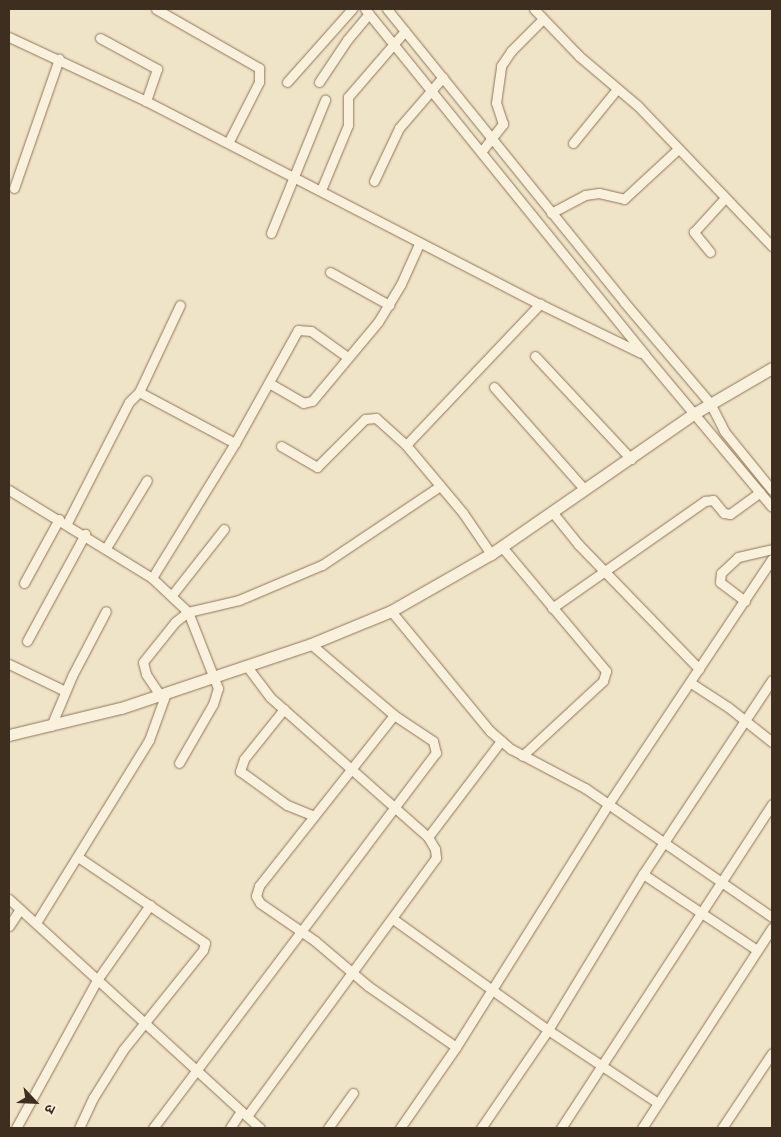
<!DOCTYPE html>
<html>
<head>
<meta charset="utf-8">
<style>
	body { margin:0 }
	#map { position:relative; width:781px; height:1137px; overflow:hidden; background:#f0e4c8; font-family:Georgia,"Noto Sans Devanagari",serif }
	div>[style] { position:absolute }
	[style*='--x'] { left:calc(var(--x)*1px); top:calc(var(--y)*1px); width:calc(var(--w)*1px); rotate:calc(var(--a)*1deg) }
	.roads { filter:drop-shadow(0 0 1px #8d765c) drop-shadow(0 0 1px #8d765c) }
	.street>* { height:9px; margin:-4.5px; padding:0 4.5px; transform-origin:4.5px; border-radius:4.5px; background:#faf1dc }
	.secondary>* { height:11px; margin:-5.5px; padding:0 5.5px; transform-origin:5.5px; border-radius:5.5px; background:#faf1dc }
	span { translate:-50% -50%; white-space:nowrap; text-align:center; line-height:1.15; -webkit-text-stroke:4.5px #f7eed8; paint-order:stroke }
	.frame { position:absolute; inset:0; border:10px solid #3d2e20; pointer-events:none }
	.north { position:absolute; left:10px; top:1077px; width:50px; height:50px; -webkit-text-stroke:4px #f7eed8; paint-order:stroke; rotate:115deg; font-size:14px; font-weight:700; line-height:20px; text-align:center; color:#3d2e20 }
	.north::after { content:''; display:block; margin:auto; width:18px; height:22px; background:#3d2e20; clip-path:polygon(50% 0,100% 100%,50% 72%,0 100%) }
</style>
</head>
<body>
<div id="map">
	<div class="roads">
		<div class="street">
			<i style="--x:156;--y:9;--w:119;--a:29.8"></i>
			<i style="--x:259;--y:68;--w:14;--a:90"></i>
			<i style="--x:259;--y:82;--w:68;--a:116.9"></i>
			<i style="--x:365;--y:9;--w:444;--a:51"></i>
			<i style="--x:644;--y:354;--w:199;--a:50.1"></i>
			<i style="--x:387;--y:9;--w:377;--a:51"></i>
			<i style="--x:624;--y:302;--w:133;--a:49.6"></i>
			<i style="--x:710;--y:403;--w:31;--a:63"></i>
			<i style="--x:724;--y:431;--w:76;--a:50.9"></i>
			<i style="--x:534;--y:9;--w:65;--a:46.2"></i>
			<i style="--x:579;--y:56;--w:77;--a:40.3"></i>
			<i style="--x:638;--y:106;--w:194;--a:46.3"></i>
			<i style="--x:9;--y:37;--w:151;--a:25"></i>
			<i style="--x:146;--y:101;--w:443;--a:27.3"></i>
			<i style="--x:100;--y:38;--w:65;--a:28.5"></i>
			<i style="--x:157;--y:69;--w:34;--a:109"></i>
			<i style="--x:287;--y:82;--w:98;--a:-48.3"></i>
			<i style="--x:319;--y:82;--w:50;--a:-56.3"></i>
			<i style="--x:347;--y:40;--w:34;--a:-50"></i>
			<i style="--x:573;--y:143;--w:70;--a:-50.8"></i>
			<i style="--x:481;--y:152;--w:36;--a:-52"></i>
			<i style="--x:503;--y:124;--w:22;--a:-108"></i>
			<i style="--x:496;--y:103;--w:37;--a:-82"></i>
			<i style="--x:501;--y:66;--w:18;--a:-56"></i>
			<i style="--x:511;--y:51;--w:45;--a:-45"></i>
			<i style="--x:374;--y:181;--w:59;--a:-64.7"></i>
			<i style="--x:399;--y:128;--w:67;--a:-49.2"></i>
			<i style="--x:14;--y:188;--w:137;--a:-70.8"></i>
			<i style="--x:321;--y:190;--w:70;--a:-67.4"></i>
			<i style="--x:348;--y:125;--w:28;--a:-90"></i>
			<i style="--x:348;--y:97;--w:87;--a:-49.2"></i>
			<i style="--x:551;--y:213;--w:38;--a:-28"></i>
			<i style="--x:585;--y:195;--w:14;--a:-8"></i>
			<i style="--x:599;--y:193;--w:26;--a:13"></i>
			<i style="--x:624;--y:199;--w:72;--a:-42.8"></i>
			<i style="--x:271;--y:233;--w:144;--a:-67.9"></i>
			<i style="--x:710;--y:252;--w:26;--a:-129"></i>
			<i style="--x:694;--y:232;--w:45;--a:-47.7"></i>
			<i style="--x:330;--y:272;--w:68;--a:29.2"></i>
			<i style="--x:535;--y:356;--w:141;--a:47"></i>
			<i style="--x:269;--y:383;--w:39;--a:30"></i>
			<i style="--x:303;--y:403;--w:9;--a:-13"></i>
			<i style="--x:312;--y:401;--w:103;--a:-50.1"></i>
			<i style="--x:378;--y:322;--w:44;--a:-58.8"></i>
			<i style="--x:401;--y:284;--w:44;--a:-65.8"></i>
			<i style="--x:494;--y:387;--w:137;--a:48.5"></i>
			<i style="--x:139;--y:392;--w:96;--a:-64.8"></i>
			<i style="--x:406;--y:445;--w:195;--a:-46.5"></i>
			<i style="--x:540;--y:304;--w:112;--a:25.9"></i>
			<i style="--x:281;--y:446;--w:42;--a:30.3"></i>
			<i style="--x:317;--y:467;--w:68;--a:-45"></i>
			<i style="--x:365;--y:419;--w:11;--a:-5"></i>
			<i style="--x:376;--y:418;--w:40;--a:42"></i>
			<i style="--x:406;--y:445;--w:89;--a:50"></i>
			<i style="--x:463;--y:513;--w:50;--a:55.7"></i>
			<i style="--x:9;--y:490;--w:168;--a:31.6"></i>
			<i style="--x:152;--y:578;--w:50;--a:43.4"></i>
			<i style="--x:188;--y:612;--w:82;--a:68.5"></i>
			<i style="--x:218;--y:688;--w:17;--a:107"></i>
			<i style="--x:213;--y:704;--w:68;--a:120"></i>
			<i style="--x:553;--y:513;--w:40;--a:51"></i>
			<i style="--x:578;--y:544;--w:174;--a:45.9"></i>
			<i style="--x:67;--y:523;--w:136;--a:-62.9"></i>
			<i style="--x:129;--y:402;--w:14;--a:-45"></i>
			<i style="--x:139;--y:392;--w:109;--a:28"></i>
			<i style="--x:502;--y:547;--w:162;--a:50"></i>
			<i style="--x:606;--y:671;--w:10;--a:107"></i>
			<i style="--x:603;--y:681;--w:110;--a:137.2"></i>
			<i style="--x:106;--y:548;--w:79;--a:-58.9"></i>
			<i style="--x:152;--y:578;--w:158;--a:-58.4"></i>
			<i style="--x:235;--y:443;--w:129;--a:-60.9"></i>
			<i style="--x:298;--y:330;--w:13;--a:4"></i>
			<i style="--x:311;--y:331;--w:43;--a:35.5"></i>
			<i style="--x:24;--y:583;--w:73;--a:-61.3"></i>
			<i style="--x:172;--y:595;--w:84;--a:-51.8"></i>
			<i style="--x:745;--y:601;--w:31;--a:-143"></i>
			<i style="--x:720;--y:582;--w:9;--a:-84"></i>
			<i style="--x:721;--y:573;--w:23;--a:-43"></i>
			<i style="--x:738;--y:557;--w:35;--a:-13"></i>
			<i style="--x:552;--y:608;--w:187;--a:-35"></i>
			<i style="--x:705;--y:501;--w:8;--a:-7"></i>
			<i style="--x:713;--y:500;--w:17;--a:50"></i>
			<i style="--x:724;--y:513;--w:6;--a:9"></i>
			<i style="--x:730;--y:514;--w:37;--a:-36"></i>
			<i style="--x:391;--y:611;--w:156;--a:50.5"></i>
			<i style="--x:490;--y:731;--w:28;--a:41"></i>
			<i style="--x:511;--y:749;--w:84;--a:27.8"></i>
			<i style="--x:585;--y:788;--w:227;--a:34.6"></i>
			<i style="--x:27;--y:641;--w:122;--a:-61.5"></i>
			<i style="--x:9;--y:664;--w:62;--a:25.7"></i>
			<i style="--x:691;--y:683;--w:44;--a:33"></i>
			<i style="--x:728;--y:707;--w:56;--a:38.5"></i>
			<i style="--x:160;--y:695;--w:25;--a:-124"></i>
			<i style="--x:146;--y:674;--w:12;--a:-104"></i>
			<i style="--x:143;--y:662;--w:51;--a:-51.3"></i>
			<i style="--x:175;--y:622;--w:16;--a:-38"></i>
			<i style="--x:188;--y:612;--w:52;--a:-13.2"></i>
			<i style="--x:239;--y:600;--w:90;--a:-22.9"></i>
			<i style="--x:322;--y:565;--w:142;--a:-33.8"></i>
			<i style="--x:284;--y:709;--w:64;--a:128.7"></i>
			<i style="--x:244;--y:759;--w:13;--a:108"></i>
			<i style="--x:240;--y:771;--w:58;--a:35.9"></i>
			<i style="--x:287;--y:805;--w:29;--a:22"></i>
			<i style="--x:394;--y:715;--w:218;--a:128.3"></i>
			<i style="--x:259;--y:886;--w:10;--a:107"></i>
			<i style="--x:256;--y:896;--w:8;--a:60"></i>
			<i style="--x:260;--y:903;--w:67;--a:34.6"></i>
			<i style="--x:315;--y:941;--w:70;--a:40.3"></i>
			<i style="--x:368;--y:986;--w:107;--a:34.7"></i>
			<i style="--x:51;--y:726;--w:54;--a:-67.2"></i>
			<i style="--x:72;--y:676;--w:73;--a:-62.4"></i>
			<i style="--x:428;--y:837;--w:121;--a:-52.8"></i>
			<i style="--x:78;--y:857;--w:153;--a:34.1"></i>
			<i style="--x:205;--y:943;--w:7;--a:106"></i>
			<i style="--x:203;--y:950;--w:128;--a:128.7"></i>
			<i style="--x:123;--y:1050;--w:57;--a:122"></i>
			<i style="--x:93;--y:1098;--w:33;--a:115"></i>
			<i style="--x:643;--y:874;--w:137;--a:33.7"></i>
			<i style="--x:9;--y:899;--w:340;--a:42.4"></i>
			<i style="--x:393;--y:919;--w:191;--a:35.6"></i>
			<i style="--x:548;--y:1030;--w:132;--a:33.6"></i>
			<i style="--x:36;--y:923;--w:215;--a:-58.3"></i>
			<i style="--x:149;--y:740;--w:50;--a:-70.1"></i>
			<i style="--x:9;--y:926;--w:20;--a:-57"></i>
			<i style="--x:247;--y:1116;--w:320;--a:-53.8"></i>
			<i style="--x:436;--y:858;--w:9;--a:-96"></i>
			<i style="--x:435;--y:849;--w:14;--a:-120"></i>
			<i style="--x:428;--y:837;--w:211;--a:-138.5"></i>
			<i style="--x:270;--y:697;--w:39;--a:-127"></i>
			<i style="--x:16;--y:1128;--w:169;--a:-61.3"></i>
			<i style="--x:97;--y:980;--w:92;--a:-54.8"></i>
			<i style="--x:153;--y:1128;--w:470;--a:-53"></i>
			<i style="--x:436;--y:753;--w:12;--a:-104"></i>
			<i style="--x:433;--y:741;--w:47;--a:-146.3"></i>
			<i style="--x:394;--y:715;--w:109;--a:-139.5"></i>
			<i style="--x:230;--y:1128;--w:20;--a:-57"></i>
			<i style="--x:328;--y:1128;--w:43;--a:-54.5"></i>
			<i style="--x:400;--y:1128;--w:98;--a:-55.3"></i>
			<i style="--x:456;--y:1047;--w:284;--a:-57.9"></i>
			<i style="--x:607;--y:806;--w:297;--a:-56.3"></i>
			<i style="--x:481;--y:1128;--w:119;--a:-55.6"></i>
			<i style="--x:548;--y:1030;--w:183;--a:-58.7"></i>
			<i style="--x:643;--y:874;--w:233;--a:-56.4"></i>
			<i style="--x:561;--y:1128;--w:387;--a:-56.9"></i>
			<i style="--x:642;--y:1128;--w:239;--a:-57"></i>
			<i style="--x:722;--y:1128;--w:90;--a:-56.3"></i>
		</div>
		<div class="secondary">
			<i style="--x:9;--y:735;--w:115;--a:-13.6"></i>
			<i style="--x:121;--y:708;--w:200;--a:-18.6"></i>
			<i style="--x:311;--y:644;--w:87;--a:-22.4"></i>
			<i style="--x:391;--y:611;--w:115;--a:-29.7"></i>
			<i style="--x:491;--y:554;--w:248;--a:-34.7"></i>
			<i style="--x:695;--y:413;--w:89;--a:-30.3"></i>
		</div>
	</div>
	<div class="frame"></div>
	<div class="north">उ</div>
</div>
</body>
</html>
